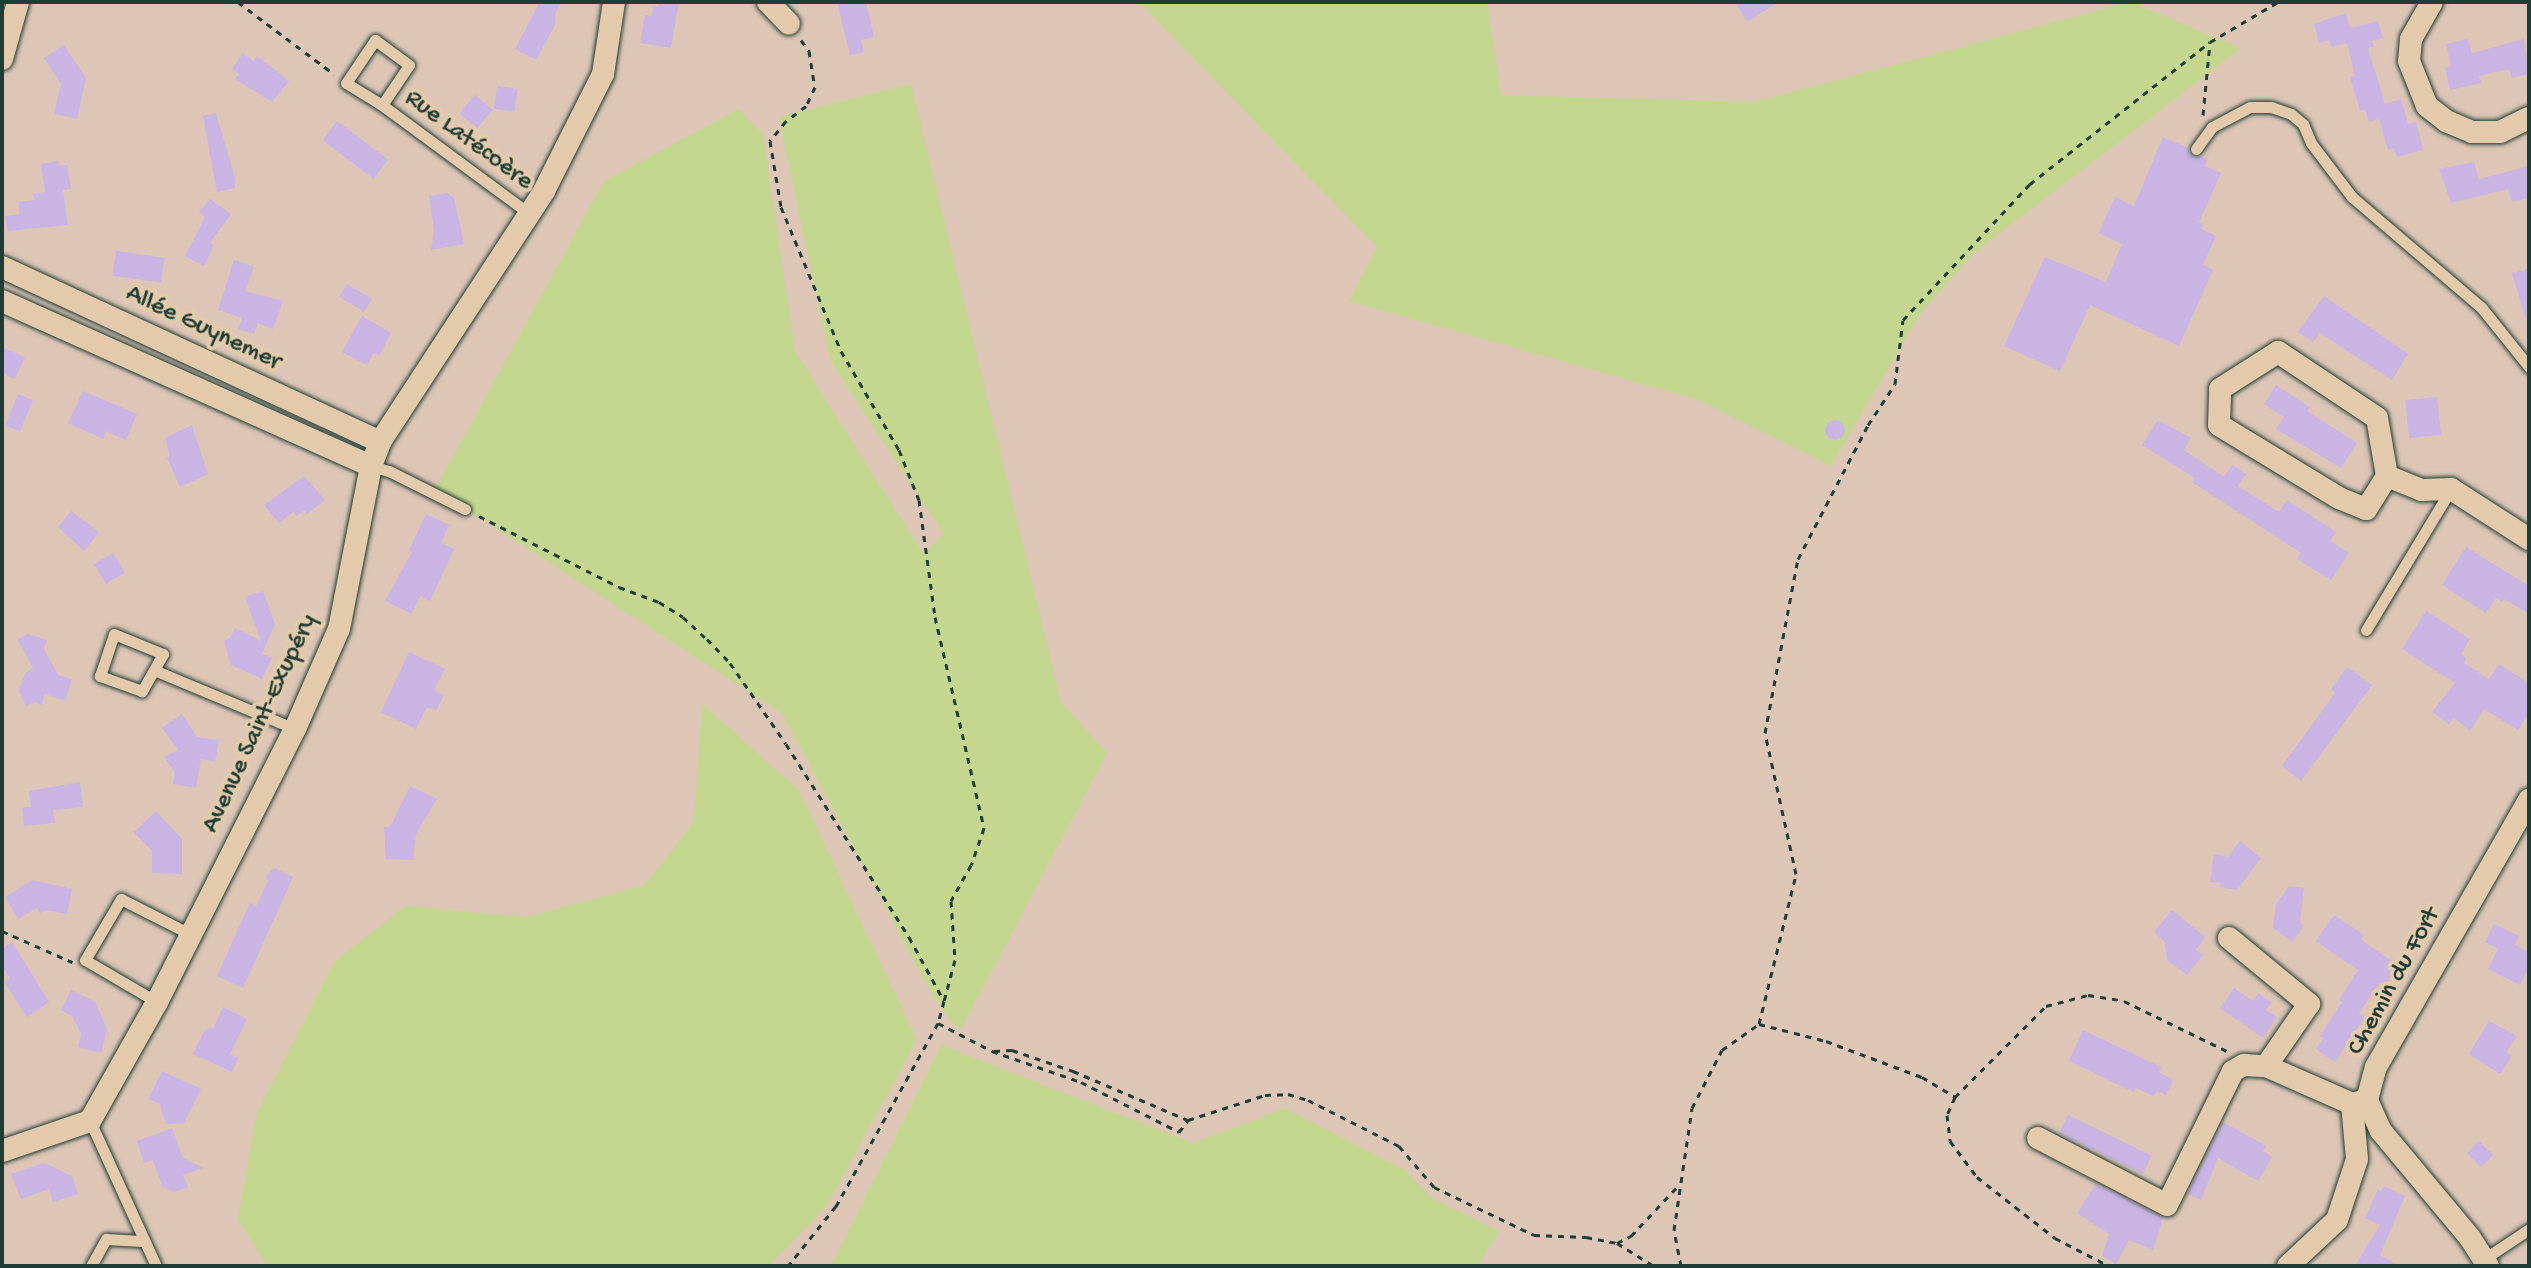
<!DOCTYPE html>
<html>
<head>
<meta charset="utf-8">
<style>
	body { margin:0 }
	#map { position:relative; width:2531px; height:1268px; overflow:hidden; background:#ddc6b6; font-family:"Gochi Hand",sans-serif }
	div>[style] { position:absolute }
	[style*='--x'] { left:calc(var(--x)*1px); top:calc(var(--y)*1px); width:calc(var(--w)*1px); rotate:calc(var(--a)*1deg) }
	.green>* { inset:0; background:#c3d88e }
	.building>* { inset:0; background:#c9b4e4; transform-origin:0 0 }
	.round { border-radius:50% }
	.path>* { height:3px; margin-top:-1.5px; transform-origin:0; background:repeating-linear-gradient(90deg,#1f3d34 0 6px,transparent 0 12px) }
	.roads { filter:drop-shadow(0 0 2px #1f3d34) drop-shadow(0 0 2px #1f3d34) }
	.service>* { height:11px; margin:-5.5px; padding:0 5.5px; transform-origin:5.5px; border-radius:5.5px; background:#e2caab }
	.minor>* { height:22px; margin:-11px; padding:0 11px; transform-origin:11px; border-radius:11px; background:#e2caab }
	span { translate:-50% -50%; white-space:nowrap; text-align:center; line-height:1.15; -webkit-text-stroke:8px #e2caab; paint-order:stroke }
	.street-label { font-size:26px; color:#1f3d34 }
	.frame { position:absolute; inset:0; border:4px solid #1f3d34; pointer-events:none }
</style>
</head>
<body>
<div id="map">
	<div class="green">
		<i style="clip-path:polygon(1139px 2px,1487px 2px,1501px 95px,1755px 102px,2130px 2px,2241px 48px,1974px 253px,1920px 314px,1831px 466px,1696px 399px,1349px 301px,1377px 247px)"></i>
		<i style="clip-path:polygon(911px 84px,1061px 702px,1107px 753px,962px 1028px,955px 1026px,933px 996px,782px 713px,435px 489px,604px 181px,739px 109px,763px 135px,795px 351px,924px 555px,943px 533px,830px 360px,779px 117px)"></i>
		<i style="clip-path:polygon(702px 704px,799px 790px,917px 1040px,826px 1207px,768px 1266px,267px 1266px,238px 1219px,257px 1113px,334px 962px,405px 906px,527px 917px,645px 885px,694px 822px)"></i>
		<i style="clip-path:polygon(941px 1045px,1193px 1143px,1285px 1108px,1405px 1170px,1430px 1197px,1499px 1231px,1478px 1266px,831px 1266px)"></i>
	</div>
	<div class="building">
		<i style="clip-path:polygon(540px 2px,562px 2px,555px 14px,555px 25px,536px 60px,515px 49px)"></i>
		<i style="clip-path:polygon(659px 2px,679px 2px,671px 48px,640px 43px,645px 15px,652px 16px,653px 6px,658px 7px)"></i>
		<i style="clip-path:polygon(837px 2px,866px 2px,874px 37px,861px 40px,864px 52px,850px 55px)"></i>
		<i style="clip-path:polygon(1735px 2px,1778px 2px,1747px 22px)"></i>
		<i style="clip-path:polygon(2346px 13px,2350px 28px,2378px 21px,2383px 38px,2372px 41px,2374px 47px,2368px 48px,2385px 104px,2401px 99px,2408px 124px,2416px 122px,2423px 150px,2397px 157px,2394px 148px,2388px 150px,2379px 119px,2369px 122px,2365px 109px,2360px 111px,2350px 77px,2355px 76px,2347px 43px,2331px 47px,2329px 40px,2319px 43px,2314px 24px)"></i>
		<i style="clip-path:polygon(2468px 39px,2472px 53px,2524px 39px,2529px 74px,2512px 78px,2509px 69px,2479px 76px,2481px 83px,2450px 90px,2445px 68px,2451px 66px,2446px 44px)"></i>
		<i style="clip-path:polygon(64px 45px,86px 78px,77px 119px,54px 114px,61px 84px,44px 58px)"></i>
		<i style="clip-path:polygon(243px 53px,253px 61px,257px 56px,289px 81px,272px 102px,235px 79px,239px 74px,232px 69px)"></i>
		<i style="left:497px;top:86px;width:21px;height:23px;rotate:8deg"></i>
		<i style="left:475px;top:95px;width:23px;height:24px;rotate:40deg"></i>
		<i style="clip-path:polygon(216px 113px,235px 178px,235px 188px,217px 192px,203px 116px)"></i>
		<i style="left:337px;top:121px;width:64px;height:24px;rotate:37deg"></i>
		<i style="clip-path:polygon(2163px 137px,2188px 148px,2192px 156px,2208px 158px,2205px 166px,2221px 173px,2199px 222px,2203px 224px,2201px 229px,2216px 236px,2203px 265px,2213px 270px,2179px 346px,2090px 305px,2060px 371px,2004px 346px,2045px 257px,2106px 282px,2122px 244px,2099px 233px,2115px 197px,2134px 206px)"></i>
		<i style="clip-path:polygon(58px 161px,59px 166px,67px 165px,71px 189px,63px 190px,68px 225px,8px 231px,5px 216px,20px 214px,18px 202px,35px 200px,33px 194px,45px 192px,41px 164px)"></i>
		<i style="clip-path:polygon(2474px 162px,2479px 179px,2529px 166px,2529px 198px,2512px 202px,2508px 189px,2451px 203px,2439px 169px)"></i>
		<i style="clip-path:polygon(447px 193px,454px 198px,464px 244px,431px 250px,434px 231px,429px 196px)"></i>
		<i style="clip-path:polygon(210px 199px,231px 214px,210px 243px,214px 245px,204px 266px,185px 256px,205px 217px,199px 212px)"></i>
		<i style="left:116px;top:251px;width:49px;height:25px;rotate:8deg"></i>
		<i style="clip-path:polygon(234px 260px,254px 267px,245px 291px,283px 301px,273px 329px,258px 323px,254px 334px,238px 329px,242px 318px,218px 310px)"></i>
		<i style="clip-path:polygon(2529px 269px,2529px 316px,2525px 317px,2512px 273px)"></i>
		<i style="left:347px;top:284px;width:29px;height:15px;rotate:31deg"></i>
		<i style="clip-path:polygon(2324px 296px,2408px 354px,2392px 380px,2320px 333px,2313px 342px,2298px 332px)"></i>
		<i style="clip-path:polygon(362px 316px,391px 333px,379px 356px,374px 353px,367px 365px,342px 352px)"></i>
		<i style="clip-path:polygon(2px 347px,25px 357px,15px 379px,2px 373px)"></i>
		<i style="clip-path:polygon(2276px 385px,2310px 407px,2307px 411px,2357px 443px,2341px 468px,2276px 429px,2284px 417px,2264px 404px)"></i>
		<i style="clip-path:polygon(83px 391px,137px 414px,126px 440px,106px 431px,103px 439px,68px 423px)"></i>
		<i style="left:18px;top:394px;width:16px;height:34px;rotate:22deg"></i>
		<i style="left:2437px;top:397px;width:38px;height:32px;rotate:84deg"></i>
		<i class="round" style="left:1825px;top:420px;width:20px;height:20px"></i>
		<i style="clip-path:polygon(2158px 420px,2191px 438px,2184px 450px,2224px 477px,2232px 465px,2246px 474px,2238px 486px,2279px 512px,2287px 500px,2336px 532px,2330px 541px,2349px 553px,2331px 580px,2297px 559px,2301px 553px,2192px 482px,2195px 478px,2142px 445px)"></i>
		<i style="clip-path:polygon(192px 425px,208px 474px,180px 487px,167px 458px,170px 456px,165px 438px)"></i>
		<i style="clip-path:polygon(304px 476px,325px 500px,307px 514px,304px 510px,297px 516px,293px 512px,279px 523px,264px 505px)"></i>
		<i style="clip-path:polygon(71px 511px,99px 532px,84px 551px,58px 527px)"></i>
		<i style="clip-path:polygon(426px 514px,449px 525px,441px 543px,454px 549px,430px 601px,420px 596px,412px 614px,385px 601px,412px 552px,409px 550px)"></i>
		<i style="clip-path:polygon(2466px 547px,2529px 586px,2529px 614px,2504px 599px,2502px 602px,2496px 598px,2486px 613px,2442px 585px)"></i>
		<i style="left:113px;top:553px;width:23px;height:22px;rotate:59deg"></i>
		<i style="clip-path:polygon(263px 591px,275px 624px,262px 654px,272px 658px,262px 679px,231px 665px,224px 641px,230px 638px,235px 628px,261px 641px,245px 597px)"></i>
		<i style="clip-path:polygon(2426px 611px,2470px 639px,2461px 654px,2466px 658px,2464px 663px,2489px 679px,2499px 664px,2529px 683px,2529px 713px,2518px 730px,2484px 709px,2470px 731px,2454px 718px,2449px 724px,2432px 712px,2455px 683px,2402px 649px)"></i>
		<i style="clip-path:polygon(28px 634px,47px 640px,44px 649px,58px 675px,72px 679px,65px 701px,45px 694px,42px 705px,34px 702px,26px 707px,19px 691px,25px 673px,33px 668px,17px 639px)"></i>
		<i style="clip-path:polygon(409px 652px,445px 669px,434px 690px,444px 695px,436px 711px,427px 707px,416px 729px,381px 712px)"></i>
		<i style="clip-path:polygon(2347px 667px,2372px 685px,2301px 781px,2282px 766px,2335px 693px,2331px 689px)"></i>
		<i style="clip-path:polygon(182px 714px,197px 737px,219px 740px,215px 762px,201px 759px,196px 788px,173px 784px,175px 772px,164px 757px,178px 750px,162px 728px)"></i>
		<i style="clip-path:polygon(80px 782px,83px 807px,53px 810px,55px 823px,24px 826px,22px 808px,31px 807px,29px 791px)"></i>
		<i style="clip-path:polygon(410px 786px,437px 799px,416px 834px,413px 860px,386px 859px,384px 827px,390px 827px)"></i>
		<i style="clip-path:polygon(156px 811px,182px 839px,182px 874px,152px 873px,152px 851px,134px 832px)"></i>
		<i style="clip-path:polygon(2240px 841px,2261px 858px,2237px 890px,2219px 887px,2221px 883px,2210px 882px,2214px 854px,2228px 857px)"></i>
		<i style="clip-path:polygon(274px 868px,293px 877px,243px 988px,217px 976px,250px 903px,256px 906px,268px 881px,266px 876px)"></i>
		<i style="clip-path:polygon(32px 880px,72px 889px,67px 914px,46px 910px,40px 913px,37px 908px,18px 919px,5px 897px)"></i>
		<i style="clip-path:polygon(2289px 886px,2304px 888px,2300px 923px,2304px 926px,2292px 942px,2273px 928px,2276px 904px)"></i>
		<i style="clip-path:polygon(2172px 910px,2205px 937px,2196px 950px,2203px 955px,2187px 975px,2167px 960px,2165px 942px,2154px 932px)"></i>
		<i style="clip-path:polygon(2334px 915px,2364px 935px,2361px 940px,2399px 966px,2386px 985px,2381px 982px,2359px 1013px,2365px 1017px,2335px 1062px,2316px 1049px,2323px 1038px,2320px 1036px,2342px 1002px,2339px 1000px,2358px 970px,2316px 941px)"></i>
		<i style="clip-path:polygon(2494px 924px,2519px 936px,2515px 945px,2529px 952px,2529px 967px,2520px 985px,2488px 969px,2498px 949px,2485px 942px)"></i>
		<i style="clip-path:polygon(12px 942px,49px 1002px,27px 1017px,4px 982px,10px 978px,2px 967px,2px 949px)"></i>
		<i style="clip-path:polygon(2234px 988px,2253px 1001px,2258px 993px,2271px 1002px,2266px 1010px,2277px 1017px,2263px 1038px,2220px 1008px)"></i>
		<i style="clip-path:polygon(71px 990px,95px 1002px,107px 1029px,101px 1053px,78px 1047px,81px 1034px,72px 1016px,61px 1010px)"></i>
		<i style="clip-path:polygon(223px 1007px,247px 1019px,230px 1054px,238px 1058px,232px 1072px,193px 1054px,203px 1033px,209px 1027px,213px 1029px)"></i>
		<i style="clip-path:polygon(2489px 1021px,2517px 1036px,2506px 1052px,2512px 1056px,2500px 1074px,2469px 1054px)"></i>
		<i style="clip-path:polygon(2083px 1030px,2161px 1067px,2159px 1072px,2173px 1080px,2166px 1095px,2157px 1091px,2154px 1096px,2136px 1088px,2134px 1092px,2069px 1061px)"></i>
		<i style="clip-path:polygon(162px 1071px,201px 1089px,184px 1123px,166px 1124px,160px 1104px,148px 1099px)"></i>
		<i style="left:2068px;top:1115px;width:93px;height:20px;rotate:26deg"></i>
		<i style="clip-path:polygon(2223px 1122px,2266px 1146px,2263px 1151px,2272px 1157px,2258px 1181px,2218px 1158px,2201px 1200px,2188px 1194px)"></i>
		<i style="clip-path:polygon(172px 1128px,183px 1158px,203px 1168px,183px 1175px,188px 1187px,174px 1192px,162px 1186px,153px 1160px,144px 1163px,137px 1141px)"></i>
		<i style="left:2479px;top:1141px;width:20px;height:17px;rotate:45deg"></i>
		<i style="clip-path:polygon(44px 1163px,72px 1176px,78px 1194px,53px 1202px,49px 1189px,21px 1199px,11px 1174px)"></i>
		<i style="clip-path:polygon(2096px 1184px,2163px 1218px,2153px 1250px,2129px 1240px,2116px 1264px,2102px 1256px,2109px 1234px,2077px 1213px)"></i>
		<i style="clip-path:polygon(2384px 1186px,2405px 1196px,2380px 1255px,2399px 1266px,2355px 1266px,2380px 1225px,2365px 1218px,2378px 1189px,2381px 1191px)"></i>
	</div>
	<div class="path">
		<i style="--x:238;--y:2;--w:120;--a:36.9"></i>
		<i style="--x:801;--y:40;--w:14;--a:54"></i>
		<i style="--x:809;--y:51;--w:36;--a:81"></i>
		<i style="--x:815;--y:87;--w:21;--a:115"></i>
		<i style="--x:806;--y:106;--w:25;--a:143"></i>
		<i style="--x:786;--y:121;--w:26;--a:129"></i>
		<i style="--x:770;--y:141;--w:67;--a:80.5"></i>
		<i style="--x:781;--y:207;--w:156;--a:67.4"></i>
		<i style="--x:841;--y:351;--w:115;--a:59.6"></i>
		<i style="--x:899;--y:450;--w:54;--a:68.2"></i>
		<i style="--x:919;--y:500;--w:118;--a:82.2"></i>
		<i style="--x:935;--y:617;--w:217;--a:76.9"></i>
		<i style="--x:984;--y:828;--w:39;--a:109"></i>
		<i style="--x:971;--y:865;--w:41;--a:119.1"></i>
		<i style="--x:951;--y:901;--w:59;--a:86.1"></i>
		<i style="--x:955;--y:960;--w:42;--a:105"></i>
		<i style="--x:2203;--y:115;--w:73;--a:-84.5"></i>
		<i style="--x:2210;--y:42;--w:79;--a:-30.5"></i>
		<i style="--x:479;--y:516;--w:157;--a:26.9"></i>
		<i style="--x:619;--y:587;--w:43;--a:20.6"></i>
		<i style="--x:659;--y:602;--w:28;--a:32"></i>
		<i style="--x:683;--y:617;--w:33;--a:43"></i>
		<i style="--x:707;--y:639;--w:33;--a:46"></i>
		<i style="--x:730;--y:663;--w:98;--a:55.3"></i>
		<i style="--x:786;--y:744;--w:229;--a:57.5"></i>
		<i style="--x:909;--y:937;--w:73;--a:61.3"></i>
		<i style="--x:944;--y:1001;--w:23;--a:105"></i>
		<i style="--x:938;--y:1023;--w:210;--a:119.1"></i>
		<i style="--x:836;--y:1206;--w:77;--a:128.7"></i>
		<i style="--x:2;--y:931;--w:77;--a:23.9"></i>
		<i style="--x:938;--y:1023;--w:61;--a:27.4"></i>
		<i style="--x:992;--y:1051;--w:94;--a:19.2"></i>
		<i style="--x:1081;--y:1082;--w:110;--a:27"></i>
		<i style="--x:1179;--y:1132;--w:15;--a:-53"></i>
		<i style="--x:1188;--y:1120;--w:81;--a:-18"></i>
		<i style="--x:1265;--y:1095;--w:23;--a:-2"></i>
		<i style="--x:1288;--y:1094;--w:21;--a:17"></i>
		<i style="--x:1308;--y:1100;--w:102;--a:26.8"></i>
		<i style="--x:1399;--y:1146;--w:54;--a:49.5"></i>
		<i style="--x:1434;--y:1187;--w:111;--a:25.6"></i>
		<i style="--x:1534;--y:1235;--w:52;--a:2.2"></i>
		<i style="--x:1586;--y:1237;--w:32;--a:11"></i>
		<i style="--x:1617;--y:1243;--w:44;--a:31.9"></i>
		<i style="--x:1759;--y:1024;--w:69;--a:14.2"></i>
		<i style="--x:1826;--y:1041;--w:103;--a:20.6"></i>
		<i style="--x:1922;--y:1077;--w:39;--a:31"></i>
		<i style="--x:1955;--y:1097;--w:20;--a:114"></i>
		<i style="--x:1947;--y:1115;--w:26;--a:83"></i>
		<i style="--x:1950;--y:1141;--w:45;--a:53.1"></i>
		<i style="--x:1977;--y:1177;--w:99;--a:38"></i>
		<i style="--x:2055;--y:1238;--w:61;--a:27.4"></i>
		<i style="--x:994;--y:1051;--w:18;--a:-3"></i>
		<i style="--x:1012;--y:1050;--w:65;--a:19"></i>
		<i style="--x:1073;--y:1071;--w:125;--a:23.1"></i>
		<i style="--x:1955;--y:1097;--w:129;--a:-45"></i>
		<i style="--x:2046;--y:1006;--w:43;--a:-14.7"></i>
		<i style="--x:2088;--y:995;--w:36;--a:9"></i>
		<i style="--x:2124;--y:1001;--w:114;--a:25.9"></i>
		<i style="--x:1617;--y:1243;--w:16;--a:-27"></i>
		<i style="--x:1631;--y:1236;--w:69;--a:-46.8"></i>
		<i style="--x:1681;--y:1266;--w:37;--a:-101"></i>
		<i style="--x:1674;--y:1230;--w:123;--a:-81.6"></i>
		<i style="--x:1692;--y:1108;--w:65;--a:-62.7"></i>
		<i style="--x:1722;--y:1050;--w:45;--a:-35.1"></i>
		<i style="--x:1759;--y:1024;--w:154;--a:-76.1"></i>
		<i style="--x:1796;--y:874;--w:144;--a:-102.4"></i>
		<i style="--x:1765;--y:733;--w:177;--a:-79.3"></i>
		<i style="--x:1798;--y:559;--w:151;--a:-62.4"></i>
		<i style="--x:1868;--y:425;--w:49;--a:-56.6"></i>
		<i style="--x:1895;--y:384;--w:64;--a:-82.9"></i>
		<i style="--x:1903;--y:320;--w:186;--a:-47"></i>
		<i style="--x:2030;--y:184;--w:229;--a:-38.3"></i>
	</div>
	<div class="roads">
		<div class="service">
			<i style="--x:375;--y:40;--w:42;--a:36.3"></i>
			<i style="--x:409;--y:65;--w:48;--a:124"></i>
			<i style="--x:382;--y:105;--w:42;--a:-148.6"></i>
			<i style="--x:346;--y:83;--w:52;--a:-56"></i>
			<i style="--x:382;--y:105;--w:180;--a:36.4"></i>
			<i style="--x:2196;--y:149;--w:27;--a:-54"></i>
			<i style="--x:2212;--y:127;--w:43;--a:-27.8"></i>
			<i style="--x:2250;--y:107;--w:21;--a:0"></i>
			<i style="--x:2271;--y:107;--w:21;--a:19"></i>
			<i style="--x:2291;--y:114;--w:16;--a:40"></i>
			<i style="--x:2303;--y:124;--w:21;--a:67"></i>
			<i style="--x:2311;--y:143;--w:68;--a:52.8"></i>
			<i style="--x:2352;--y:197;--w:170;--a:40.5"></i>
			<i style="--x:2481;--y:307;--w:77;--a:51.3"></i>
			<i style="--x:371;--y:466;--w:19;--a:16"></i>
			<i style="--x:389;--y:471;--w:85;--a:26.6"></i>
			<i style="--x:2366;--y:630;--w:165;--a:-58.9"></i>
			<i style="--x:114;--y:634;--w:53;--a:22.2"></i>
			<i style="--x:163;--y:654;--w:43;--a:119.6"></i>
			<i style="--x:142;--y:691;--w:45;--a:-160.3"></i>
			<i style="--x:100;--y:676;--w:44;--a:-71.6"></i>
			<i style="--x:154;--y:670;--w:153;--a:22.7"></i>
			<i style="--x:157;--y:1002;--w:83;--a:-149.7"></i>
			<i style="--x:85;--y:960;--w:71;--a:-59.5"></i>
			<i style="--x:121;--y:899;--w:77;--a:26.9"></i>
			<i style="--x:90;--y:1121;--w:159;--a:65.5"></i>
			<i style="--x:2484;--y:1259;--w:54;--a:-33.7"></i>
			<i style="--x:91;--y:1266;--w:31;--a:-61"></i>
			<i style="--x:106;--y:1239;--w:36;--a:3"></i>
		</div>
		<div class="minor">
			<i style="--x:768;--y:2;--w:30;--a:46"></i>
			<i style="--x:2432;--y:2;--w:43;--a:119.6"></i>
			<i style="--x:2411;--y:39;--w:22;--a:95"></i>
			<i style="--x:2409;--y:61;--w:48;--a:68.2"></i>
			<i style="--x:2427;--y:106;--w:24;--a:38"></i>
			<i style="--x:2446;--y:121;--w:28;--a:23"></i>
			<i style="--x:2472;--y:132;--w:28;--a:0"></i>
			<i style="--x:2500;--y:132;--w:32;--a:-26"></i>
			<i style="--x:2;--y:59;--w:59;--a:-74.3"></i>
			<i style="--x:2;--y:267;--w:417;--a:24.8"></i>
			<i style="--x:2;--y:301;--w:404;--a:24.1"></i>
			<i style="--x:2387;--y:476;--w:39;--a:122"></i>
			<i style="--x:2366;--y:509;--w:29;--a:-158"></i>
			<i style="--x:2339;--y:498;--w:140;--a:-148.7"></i>
			<i style="--x:2219;--y:425;--w:36;--a:-88"></i>
			<i style="--x:2220;--y:389;--w:69;--a:-32.5"></i>
			<i style="--x:2278;--y:352;--w:119;--a:33.7"></i>
			<i style="--x:2377;--y:418;--w:59;--a:80.2"></i>
			<i style="--x:2387;--y:476;--w:37;--a:22"></i>
			<i style="--x:2421;--y:490;--w:30;--a:-2"></i>
			<i style="--x:2451;--y:489;--w:93;--a:32.7"></i>
			<i style="--x:2229;--y:938;--w:104;--a:39.5"></i>
			<i style="--x:2309;--y:1004;--w:75;--a:124.7"></i>
			<i style="--x:2367;--y:1100;--w:34;--a:-75"></i>
			<i style="--x:2376;--y:1067;--w:308;--a:-60.2"></i>
			<i style="--x:2367;--y:1100;--w:34;--a:66"></i>
			<i style="--x:2381;--y:1131;--w:139;--a:50.2"></i>
			<i style="--x:2470;--y:1238;--w:33;--a:57"></i>
			<i style="--x:2038;--y:1138;--w:145;--a:27.4"></i>
			<i style="--x:2167;--y:1205;--w:149;--a:-63.8"></i>
			<i style="--x:2233;--y:1071;--w:13;--a:-29"></i>
			<i style="--x:2244;--y:1065;--w:22;--a:3"></i>
			<i style="--x:2266;--y:1066;--w:94;--a:23.8"></i>
			<i style="--x:2;--y:1151;--w:93;--a:-18.8"></i>
			<i style="--x:90;--y:1121;--w:137;--a:-60.6"></i>
			<i style="--x:157;--y:1002;--w:306;--a:-63.2"></i>
			<i style="--x:295;--y:729;--w:109;--a:-66.3"></i>
			<i style="--x:339;--y:629;--w:166;--a:-78.9"></i>
			<i style="--x:371;--y:466;--w:26;--a:-69"></i>
			<i style="--x:380;--y:442;--w:300;--a:-56.8"></i>
			<i style="--x:544;--y:191;--w:131;--a:-63.2"></i>
			<i style="--x:603;--y:74;--w:73;--a:-81.3"></i>
			<i style="--x:2288;--y:1266;--w:67;--a:-43.2"></i>
			<i style="--x:2337;--y:1220;--w:64;--a:-71.8"></i>
			<i style="--x:2357;--y:1159;--w:55;--a:-95.2"></i>
			<i style="--x:2352;--y:1104;--w:15;--a:-16"></i>
		</div>
	</div>
	<div class="street-label">
		<span style="left:468px;top:141px;rotate:36deg">Rue Latécoère</span>
		<span style="left:203px;top:329px;rotate:25deg">Allée Guynemer</span>
		<span style="left:261px;top:724px;rotate:-65deg">Avenue Saint-Exupéry</span>
		<span style="left:2395px;top:982px;rotate:-61deg">Chemin du Fort</span>
	</div>
	<div class="frame"></div>
</div>
</body>
</html>
